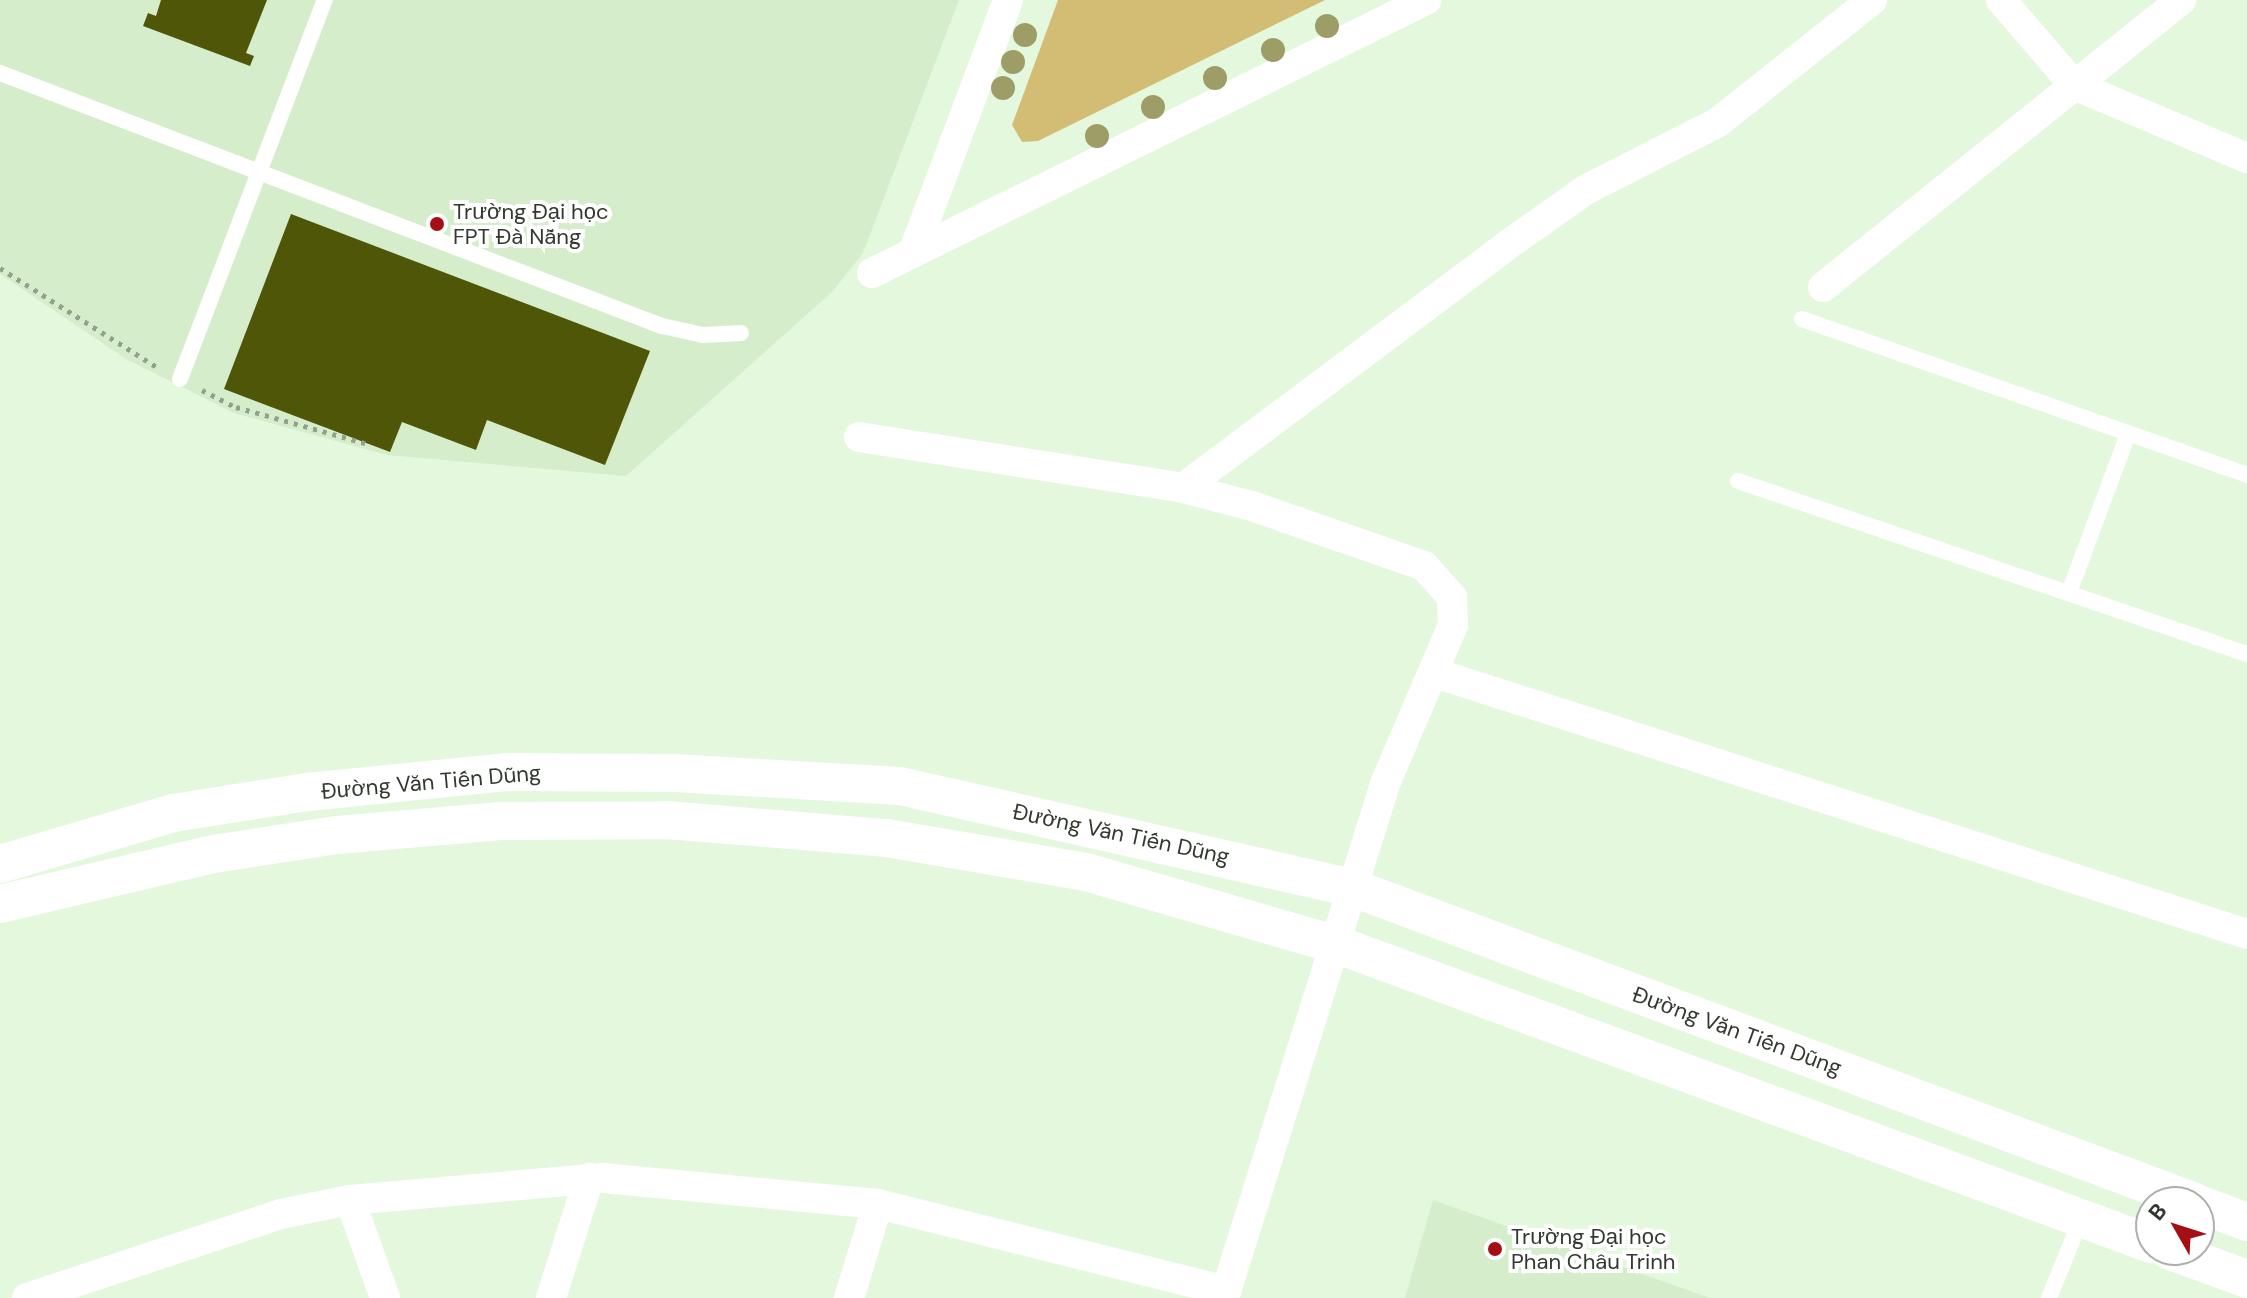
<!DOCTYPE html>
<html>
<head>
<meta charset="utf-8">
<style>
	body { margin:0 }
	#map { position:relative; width:2247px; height:1298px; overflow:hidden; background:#e4f8dd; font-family:"DM Sans",sans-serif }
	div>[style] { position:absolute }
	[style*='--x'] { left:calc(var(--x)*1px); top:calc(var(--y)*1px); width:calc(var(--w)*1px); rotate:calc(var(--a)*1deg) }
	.built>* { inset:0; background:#d5edcb }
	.green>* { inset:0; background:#d3bd74 }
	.building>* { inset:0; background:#4f5607 }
	.path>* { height:5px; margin-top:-2.5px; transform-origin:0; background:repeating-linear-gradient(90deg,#92a08c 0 4px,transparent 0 10px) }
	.service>* { height:16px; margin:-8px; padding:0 8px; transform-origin:8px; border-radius:8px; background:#fff }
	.minor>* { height:30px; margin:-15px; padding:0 15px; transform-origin:15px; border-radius:15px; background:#fff }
	.tertiary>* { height:38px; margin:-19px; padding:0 19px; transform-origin:19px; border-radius:19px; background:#fff }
	.trees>* { width:24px; height:24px; margin:-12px; border-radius:50%; background:#9f9d67 }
	.dots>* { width:22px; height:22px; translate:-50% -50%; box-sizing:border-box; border:4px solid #fff; border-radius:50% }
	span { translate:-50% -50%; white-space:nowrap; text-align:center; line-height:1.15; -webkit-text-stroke:8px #fff; paint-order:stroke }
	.poi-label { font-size:22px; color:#31382e }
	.left { translate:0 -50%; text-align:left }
	.street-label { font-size:22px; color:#31382e }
	.north { position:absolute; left:2135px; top:1186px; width:80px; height:80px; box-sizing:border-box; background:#fff; border:2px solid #adafab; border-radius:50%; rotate:309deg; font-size:22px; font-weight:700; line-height:32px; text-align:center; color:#31382e }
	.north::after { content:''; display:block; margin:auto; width:28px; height:36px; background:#a50f13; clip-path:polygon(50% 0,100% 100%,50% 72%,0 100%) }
</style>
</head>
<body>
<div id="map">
	<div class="built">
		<i style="clip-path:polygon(0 0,959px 0,863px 253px,832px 292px,626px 476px,387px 455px,234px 413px,126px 359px,0 274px)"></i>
		<i style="clip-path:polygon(1433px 1200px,1710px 1298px,1405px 1298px)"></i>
	</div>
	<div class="green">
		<i style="clip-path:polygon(1058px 0,1325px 0,1038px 141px,1022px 142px,1012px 125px)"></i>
	</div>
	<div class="building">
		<i style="clip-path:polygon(161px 0,267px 0,246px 53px,254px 56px,250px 66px,143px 26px,148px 13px,156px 16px)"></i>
		<i style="clip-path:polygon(291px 214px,650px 351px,605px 465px,487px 420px,476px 450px,402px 422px,390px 452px,224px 389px)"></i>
	</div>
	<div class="path">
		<i style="--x:0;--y:268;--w:187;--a:32.3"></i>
		<i style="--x:202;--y:390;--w:38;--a:27"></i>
		<i style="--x:236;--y:407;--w:134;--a:15.6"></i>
	</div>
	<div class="service">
		<i style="--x:0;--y:73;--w:709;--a:20.92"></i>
		<i style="--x:662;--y:326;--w:42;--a:12.4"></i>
		<i style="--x:703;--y:335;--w:38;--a:-3"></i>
		<i style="--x:1802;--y:319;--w:472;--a:19.3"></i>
		<i style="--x:180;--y:379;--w:406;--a:-69.1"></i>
		<i style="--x:1738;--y:481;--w:538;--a:18.77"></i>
		<i style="--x:2070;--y:590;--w:166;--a:-69.6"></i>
		<i style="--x:2049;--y:1298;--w:85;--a:-67.9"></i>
	</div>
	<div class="minor">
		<i style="--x:2001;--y:0;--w:112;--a:49.3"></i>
		<i style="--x:2074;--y:85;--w:188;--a:22.9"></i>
		<i style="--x:913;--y:253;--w:270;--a:-69.4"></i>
		<i style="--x:872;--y:273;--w:618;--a:-26.23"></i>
		<i style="--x:1823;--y:287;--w:459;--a:-38.7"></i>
		<i style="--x:859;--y:437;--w:328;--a:8.9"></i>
		<i style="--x:1183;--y:488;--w:71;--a:14.6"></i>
		<i style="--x:1252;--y:506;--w:182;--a:19.2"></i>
		<i style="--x:1424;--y:566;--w:42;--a:47.9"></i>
		<i style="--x:1452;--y:597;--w:28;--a:88"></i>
		<i style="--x:1453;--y:625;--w:170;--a:113.2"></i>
		<i style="--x:1386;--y:781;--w:542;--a:107.4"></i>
		<i style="--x:1183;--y:488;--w:404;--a:-36.8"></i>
		<i style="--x:1506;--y:246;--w:99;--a:-35.1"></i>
		<i style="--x:1587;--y:189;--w:146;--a:-26.9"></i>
		<i style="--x:1717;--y:123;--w:198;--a:-38.4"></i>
		<i style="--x:1435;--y:673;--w:853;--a:17.82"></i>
		<i style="--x:350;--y:1200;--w:104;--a:70.3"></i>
		<i style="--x:27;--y:1298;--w:268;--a:-18.3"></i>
		<i style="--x:281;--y:1214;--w:70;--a:-11.5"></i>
		<i style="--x:350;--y:1200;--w:254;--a:-5"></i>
		<i style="--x:603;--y:1178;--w:276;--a:5.4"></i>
		<i style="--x:878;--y:1204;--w:359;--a:14"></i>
		<i style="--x:551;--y:1298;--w:126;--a:-72.4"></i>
		<i style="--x:849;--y:1298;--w:98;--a:-72.9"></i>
	</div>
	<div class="tertiary">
		<i style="--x:0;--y:864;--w:180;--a:-16.4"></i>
		<i style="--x:173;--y:813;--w:136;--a:-8.9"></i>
		<i style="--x:307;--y:792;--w:200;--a:-5.7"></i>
		<i style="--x:506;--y:772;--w:168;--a:0.3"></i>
		<i style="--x:674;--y:773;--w:226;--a:3.3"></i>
		<i style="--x:900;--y:786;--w:467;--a:12.7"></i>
		<i style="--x:1356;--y:889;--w:895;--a:20.46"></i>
		<i style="--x:0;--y:904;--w:220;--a:-13.2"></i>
		<i style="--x:214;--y:854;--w:124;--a:-8.8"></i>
		<i style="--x:337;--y:835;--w:164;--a:-4.9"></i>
		<i style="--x:500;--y:821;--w:167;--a:-0.3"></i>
		<i style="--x:667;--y:820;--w:221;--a:4.7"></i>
		<i style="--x:887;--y:838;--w:202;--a:9.7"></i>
		<i style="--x:1086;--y:872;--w:262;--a:16.2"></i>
		<i style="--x:1338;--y:945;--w:866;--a:20.19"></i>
		<i style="--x:2199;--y:1204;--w:51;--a:20.6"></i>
		<i style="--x:2168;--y:1250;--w:84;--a:20.2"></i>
	</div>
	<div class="trees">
		<i style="left:1327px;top:26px"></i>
		<i style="left:1025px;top:35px"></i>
		<i style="left:1273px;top:50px"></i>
		<i style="left:1013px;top:62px"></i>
		<i style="left:1215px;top:78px"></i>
		<i style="left:1003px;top:88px"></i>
		<i style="left:1153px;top:107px"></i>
		<i style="left:1097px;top:136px"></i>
	</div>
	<div class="dots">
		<i style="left:437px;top:224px;background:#a50f13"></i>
		<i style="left:1495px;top:1249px;background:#a50f13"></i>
	</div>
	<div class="poi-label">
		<span class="left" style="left:453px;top:224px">Trường Đại học<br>FPT Đà Nẵng</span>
		<span class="left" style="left:1511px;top:1249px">Trường Đại học<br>Phan Châu Trinh</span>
	</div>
	<div class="street-label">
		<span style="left:431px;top:782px;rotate:-5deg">Đường Văn Tiến Dũng</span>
		<span style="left:1121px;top:834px;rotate:12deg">Đường Văn Tiến Dũng</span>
		<span style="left:1737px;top:1031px;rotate:20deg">Đường Văn Tiến Dũng</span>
	</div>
	<div class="north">B</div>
</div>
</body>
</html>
